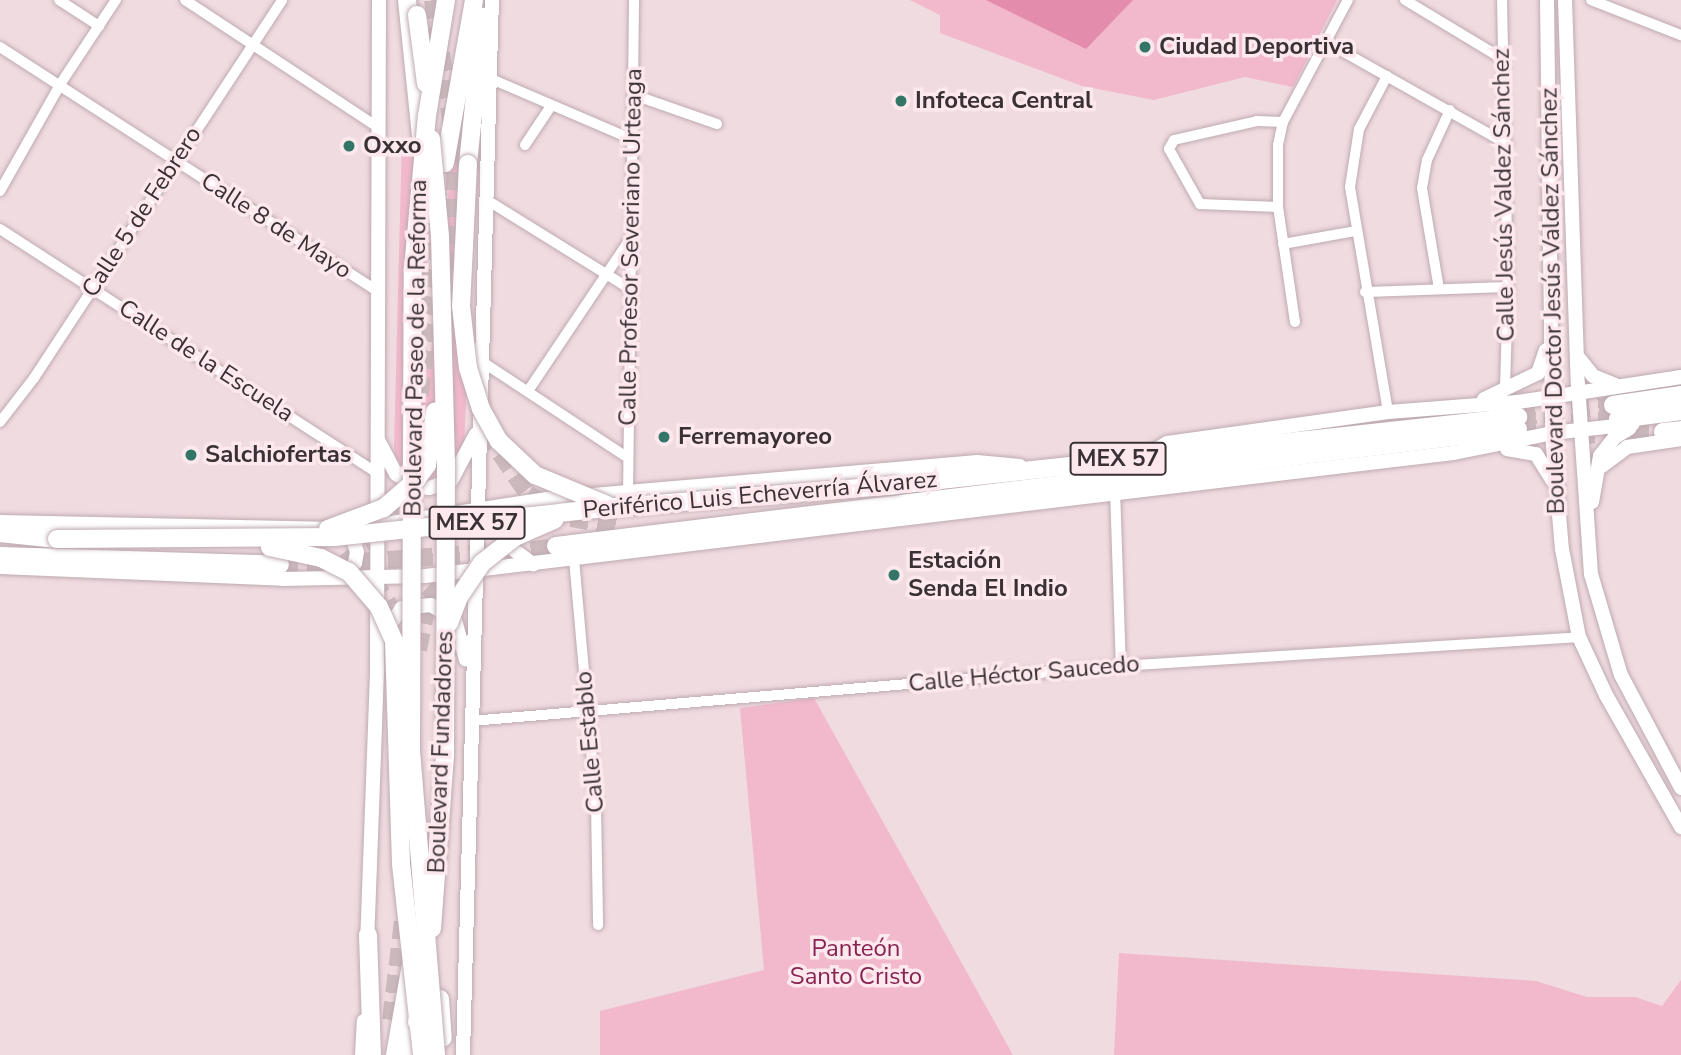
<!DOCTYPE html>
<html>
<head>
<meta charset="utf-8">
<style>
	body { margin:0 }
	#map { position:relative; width:1681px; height:1055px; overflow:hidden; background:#f0dbe1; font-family:"Nunito Sans",sans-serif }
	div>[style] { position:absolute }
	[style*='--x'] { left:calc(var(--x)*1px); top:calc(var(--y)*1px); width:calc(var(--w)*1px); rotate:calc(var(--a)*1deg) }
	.green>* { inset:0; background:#f2b9cc }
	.water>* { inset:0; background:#e38cab }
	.highway-tunnel>* { height:18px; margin-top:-9px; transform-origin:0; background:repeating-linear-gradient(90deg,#cbb9be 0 18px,transparent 0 27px) }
	.roads { filter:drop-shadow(0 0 2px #beaab0) drop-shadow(0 0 2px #beaab0) }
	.street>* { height:10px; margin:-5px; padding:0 5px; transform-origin:5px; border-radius:5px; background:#fff }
	.secondary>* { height:14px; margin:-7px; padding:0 7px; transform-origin:7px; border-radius:7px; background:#fff }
	.highway>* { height:18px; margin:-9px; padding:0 9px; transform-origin:9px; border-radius:9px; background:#fff }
	.bridges { filter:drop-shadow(0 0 2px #beaab0) drop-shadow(0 0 2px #beaab0) }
	.highway-bridge>* { height:18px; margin:-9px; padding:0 9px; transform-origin:9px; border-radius:9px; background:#fff }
	.dots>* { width:19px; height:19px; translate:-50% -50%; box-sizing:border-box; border:4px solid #fde8ee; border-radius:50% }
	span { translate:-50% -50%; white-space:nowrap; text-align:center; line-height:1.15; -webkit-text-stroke:7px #fde8ee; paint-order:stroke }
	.shield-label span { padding:2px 5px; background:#fde8ee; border:2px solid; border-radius:5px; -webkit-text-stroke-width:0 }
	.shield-label { font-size:23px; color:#393134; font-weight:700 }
	.poi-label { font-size:24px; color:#393134; font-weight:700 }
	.left { translate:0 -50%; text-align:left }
	.street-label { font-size:24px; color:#393134 }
	.park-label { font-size:24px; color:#882351 }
</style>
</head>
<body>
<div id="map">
	<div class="green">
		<i style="clip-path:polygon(910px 0,1337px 0,1293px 87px,1245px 77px,1154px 100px,1082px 86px,940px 33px,940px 15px)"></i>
		<i style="clip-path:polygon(456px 126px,462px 126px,461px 190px,448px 306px,471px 301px,464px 445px,445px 475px,423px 480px,397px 464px,394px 448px,402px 137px,440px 142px,418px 350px,431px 353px)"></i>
		<i style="clip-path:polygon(814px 698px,1013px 1055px,600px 1055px,600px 1011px,764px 970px,740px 708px)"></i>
		<i style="clip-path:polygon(1119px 953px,1536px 981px,1587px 997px,1635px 997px,1662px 1006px,1681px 980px,1681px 1055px,1114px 1055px)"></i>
	</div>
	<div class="water">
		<i style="clip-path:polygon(986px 0,1133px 0,1086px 49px)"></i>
	</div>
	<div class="highway-tunnel">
		<i style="--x:433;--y:0;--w:147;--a:81.4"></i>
		<i style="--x:455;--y:145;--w:130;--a:90.4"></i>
		<i style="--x:420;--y:395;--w:157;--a:-84.5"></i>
		<i style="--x:1518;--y:417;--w:96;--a:-7.2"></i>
		<i style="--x:1518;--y:429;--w:100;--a:-5.7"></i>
		<i style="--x:485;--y:431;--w:76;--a:55.7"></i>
		<i style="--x:528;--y:494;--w:49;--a:29.2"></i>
		<i style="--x:571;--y:518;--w:48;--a:10.8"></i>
		<i style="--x:1577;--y:435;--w:86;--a:-2"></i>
		<i style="--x:504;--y:554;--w:52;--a:-7.7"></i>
		<i style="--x:361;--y:562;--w:132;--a:-4.3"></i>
		<i style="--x:345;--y:563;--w:51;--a:-36.2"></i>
		<i style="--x:386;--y:533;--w:23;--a:-52"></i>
		<i style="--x:400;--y:515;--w:34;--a:-73"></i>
		<i style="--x:280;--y:565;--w:49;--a:-2.3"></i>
		<i style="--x:372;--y:579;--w:33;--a:57"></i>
		<i style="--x:390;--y:607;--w:47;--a:75.1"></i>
		<i style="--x:418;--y:650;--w:51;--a:-78.7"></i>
		<i style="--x:428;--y:600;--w:40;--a:-47"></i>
		<i style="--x:391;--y:1020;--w:100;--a:-83.1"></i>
	</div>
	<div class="roads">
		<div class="street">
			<i style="--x:59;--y:0;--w:48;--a:33"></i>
			<i style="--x:185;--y:0;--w:229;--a:33.4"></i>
			<i style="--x:1405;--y:0;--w:112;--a:31.1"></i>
			<i style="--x:1502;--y:0;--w:287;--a:88.8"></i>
			<i style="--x:1508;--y:287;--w:104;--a:91.7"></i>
			<i style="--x:1591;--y:0;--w:97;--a:21.3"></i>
			<i style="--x:1326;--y:42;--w:208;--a:29.4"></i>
			<i style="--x:0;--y:47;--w:447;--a:32.9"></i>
			<i style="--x:1387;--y:76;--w:60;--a:117.8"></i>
			<i style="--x:1359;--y:129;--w:59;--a:98.8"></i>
			<i style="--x:1350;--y:187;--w:228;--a:80.4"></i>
			<i style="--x:489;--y:78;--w:158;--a:23.2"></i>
			<i style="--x:634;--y:95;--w:88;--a:19.3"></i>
			<i style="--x:525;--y:145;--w:47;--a:-56.3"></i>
			<i style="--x:0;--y:191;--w:124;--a:-60.5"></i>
			<i style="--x:61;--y:83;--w:100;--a:-56.5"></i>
			<i style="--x:485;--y:199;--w:173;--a:31.8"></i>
			<i style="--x:1278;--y:207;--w:78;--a:-177.8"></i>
			<i style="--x:1200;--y:204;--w:63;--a:-119.4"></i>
			<i style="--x:1169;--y:149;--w:10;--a:-61"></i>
			<i style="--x:1174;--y:140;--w:85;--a:-12.9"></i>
			<i style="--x:1257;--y:121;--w:26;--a:2"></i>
			<i style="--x:0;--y:229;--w:448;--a:32.9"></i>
			<i style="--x:1283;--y:244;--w:73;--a:-10.2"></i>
			<i style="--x:1439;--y:289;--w:102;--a:-99.6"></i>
			<i style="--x:1422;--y:188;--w:28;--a:-80"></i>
			<i style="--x:1427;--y:160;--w:55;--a:-65.3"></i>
			<i style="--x:1365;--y:292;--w:143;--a:-2"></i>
			<i style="--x:1295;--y:322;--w:116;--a:-98.4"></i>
			<i style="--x:1278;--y:207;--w:62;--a:-90"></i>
			<i style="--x:1278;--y:145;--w:24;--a:-78"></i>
			<i style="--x:1283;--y:122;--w:138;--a:-62"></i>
			<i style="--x:481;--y:361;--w:176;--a:33.4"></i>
			<i style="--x:528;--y:391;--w:184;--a:-56.1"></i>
			<i style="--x:0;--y:422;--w:56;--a:-52.3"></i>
			<i style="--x:34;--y:378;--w:452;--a:-56.7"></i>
			<i style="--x:1115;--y:489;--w:177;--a:88.1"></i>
			<i style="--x:628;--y:495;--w:495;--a:-89.3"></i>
			<i style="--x:574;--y:559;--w:248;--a:84.9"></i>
			<i style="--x:596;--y:806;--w:119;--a:89"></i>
			<i style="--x:471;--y:721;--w:652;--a:-4.84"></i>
			<i style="--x:1121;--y:666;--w:459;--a:-3.6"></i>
		</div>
		<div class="secondary">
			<i style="--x:1547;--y:0;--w:433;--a:89.3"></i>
			<i style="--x:1552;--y:433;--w:116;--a:85.1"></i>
			<i style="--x:1562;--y:549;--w:90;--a:79.1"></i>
			<i style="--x:1579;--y:637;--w:64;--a:65"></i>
			<i style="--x:1606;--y:695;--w:152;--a:60.4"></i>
			<i style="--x:1565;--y:0;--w:384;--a:88.1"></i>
			<i style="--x:1578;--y:384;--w:190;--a:86.1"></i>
			<i style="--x:1591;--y:574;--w:105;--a:73.5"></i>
			<i style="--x:1621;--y:675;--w:128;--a:62"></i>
			<i style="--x:1577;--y:356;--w:26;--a:51"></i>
			<i style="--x:1593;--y:376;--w:24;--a:22"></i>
			<i style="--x:1484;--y:399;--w:60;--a:-25.7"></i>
			<i style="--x:1538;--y:373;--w:24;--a:-71"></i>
			<i style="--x:378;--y:440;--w:38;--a:62"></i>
			<i style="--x:396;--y:474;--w:22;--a:32"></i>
			<i style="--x:415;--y:486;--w:14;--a:8"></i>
			<i style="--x:429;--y:488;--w:23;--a:-18"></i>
			<i style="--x:451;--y:481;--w:53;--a:-62"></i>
			<i style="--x:1507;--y:449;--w:29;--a:10"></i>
			<i style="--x:1536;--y:454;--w:31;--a:58"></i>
			<i style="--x:1147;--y:455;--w:23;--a:-31"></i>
			<i style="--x:1167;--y:443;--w:22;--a:-8"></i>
			<i style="--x:1189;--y:440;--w:201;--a:-8"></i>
			<i style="--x:1388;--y:412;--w:130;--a:-4.4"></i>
			<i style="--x:1518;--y:402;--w:165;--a:-8.7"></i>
			<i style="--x:1602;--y:466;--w:31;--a:-37"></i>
			<i style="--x:1627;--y:447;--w:55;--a:-8.4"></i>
			<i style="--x:1592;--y:502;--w:47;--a:-80.1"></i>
			<i style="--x:1600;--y:456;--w:24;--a:-52"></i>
			<i style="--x:1615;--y:437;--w:17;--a:-31"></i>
			<i style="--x:512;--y:513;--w:11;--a:124"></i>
			<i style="--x:506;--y:522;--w:22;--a:90"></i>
			<i style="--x:506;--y:544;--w:34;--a:37"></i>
			<i style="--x:0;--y:522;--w:334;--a:1.2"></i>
			<i style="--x:372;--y:526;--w:176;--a:-8.8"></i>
			<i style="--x:546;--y:499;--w:433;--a:-4.9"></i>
			<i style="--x:977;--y:462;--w:43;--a:5.3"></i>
			<i style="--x:0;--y:567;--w:283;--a:2.4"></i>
			<i style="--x:283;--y:579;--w:142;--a:-1.2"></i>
			<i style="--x:425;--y:576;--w:1036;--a:-6.82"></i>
			<i style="--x:1454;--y:453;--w:100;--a:-11.5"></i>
			<i style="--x:1552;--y:433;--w:81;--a:-6.3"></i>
			<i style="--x:341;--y:577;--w:20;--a:-45"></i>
			<i style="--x:355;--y:563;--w:11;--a:-80"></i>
			<i style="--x:357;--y:552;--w:16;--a:-108"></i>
			<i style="--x:352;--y:537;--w:10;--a:-151"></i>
			<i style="--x:385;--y:632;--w:29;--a:-55"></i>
			<i style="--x:402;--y:608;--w:29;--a:-6"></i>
			<i style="--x:431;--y:605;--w:28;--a:32"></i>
			<i style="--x:455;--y:620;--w:41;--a:74.6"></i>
			<i style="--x:367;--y:945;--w:279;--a:-87.9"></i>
			<i style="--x:377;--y:666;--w:666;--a:-89.83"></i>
			<i style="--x:362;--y:1055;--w:34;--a:-87"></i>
			<i style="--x:463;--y:1055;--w:1055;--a:-88.43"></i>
		</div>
		<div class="highway">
			<i style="--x:407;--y:0;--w:137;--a:84.1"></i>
			<i style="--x:445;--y:163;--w:166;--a:-79.9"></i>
			<i style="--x:468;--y:164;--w:148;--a:-84.2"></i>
			<i style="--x:1613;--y:405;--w:69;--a:-8.4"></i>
			<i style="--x:1618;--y:419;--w:64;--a:-7.2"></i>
			<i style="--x:1663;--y:432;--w:18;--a:-6"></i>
			<i style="--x:895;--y:485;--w:627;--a:-6.23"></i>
			<i style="--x:0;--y:533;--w:57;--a:6"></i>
			<i style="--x:556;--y:546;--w:969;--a:-6.93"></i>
			<i style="--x:0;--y:556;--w:280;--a:1.8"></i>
			<i style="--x:368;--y:935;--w:120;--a:88.1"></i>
			<i style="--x:440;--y:999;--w:39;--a:86"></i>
			<i style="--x:395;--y:1055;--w:92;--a:-80"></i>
			<i style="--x:411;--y:1055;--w:34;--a:-80"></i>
		</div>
	</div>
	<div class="bridges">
		<div class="highway-bridge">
			<i style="--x:417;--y:15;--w:69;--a:82.5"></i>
			<i style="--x:431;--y:139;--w:97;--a:84.7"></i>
			<i style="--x:440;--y:236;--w:230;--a:88.5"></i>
			<i style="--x:446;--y:466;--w:289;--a:90.2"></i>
			<i style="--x:445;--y:755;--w:174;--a:94.3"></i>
			<i style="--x:468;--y:164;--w:142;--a:92.8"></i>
			<i style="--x:461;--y:306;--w:62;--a:83.6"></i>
			<i style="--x:468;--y:368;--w:43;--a:72.4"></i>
			<i style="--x:481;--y:409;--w:37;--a:61"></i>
			<i style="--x:499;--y:441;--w:50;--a:43.4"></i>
			<i style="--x:535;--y:475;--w:78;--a:22.6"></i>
			<i style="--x:328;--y:529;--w:60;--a:-20.6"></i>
			<i style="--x:384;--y:508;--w:43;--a:-41.2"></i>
			<i style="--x:416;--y:480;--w:19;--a:-54"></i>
			<i style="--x:427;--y:465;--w:54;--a:-81.4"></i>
			<i style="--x:57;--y:539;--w:277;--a:-0.4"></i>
			<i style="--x:334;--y:537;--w:285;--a:-6.1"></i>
			<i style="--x:617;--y:507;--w:279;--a:-4.5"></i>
			<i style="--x:270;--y:547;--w:52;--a:12.2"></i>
			<i style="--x:321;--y:558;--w:31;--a:27"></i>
			<i style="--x:349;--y:572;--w:46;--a:49.4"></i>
			<i style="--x:379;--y:607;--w:37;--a:66"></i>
			<i style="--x:394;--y:641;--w:223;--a:88.2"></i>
			<i style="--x:401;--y:864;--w:192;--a:83.7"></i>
			<i style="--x:449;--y:623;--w:28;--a:-69"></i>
			<i style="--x:459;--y:597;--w:41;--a:-55.9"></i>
			<i style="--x:482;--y:563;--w:42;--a:-38.2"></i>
			<i style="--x:515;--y:537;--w:43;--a:-23.6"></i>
			<i style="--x:417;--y:1022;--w:42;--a:-80.3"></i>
			<i style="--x:436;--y:1055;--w:308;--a:-94.7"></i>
			<i style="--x:411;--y:748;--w:479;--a:-89.8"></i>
			<i style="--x:413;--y:269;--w:154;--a:-84.8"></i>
			<i style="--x:427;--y:116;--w:118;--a:-80.7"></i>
		</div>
	</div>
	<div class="dots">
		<i style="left:1145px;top:47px;background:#337668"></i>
		<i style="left:901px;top:101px;background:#337668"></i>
		<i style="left:349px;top:146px;background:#337668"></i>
		<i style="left:664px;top:437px;background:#337668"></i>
		<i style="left:191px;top:455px;background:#337668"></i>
		<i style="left:894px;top:575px;background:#337668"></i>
	</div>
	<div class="shield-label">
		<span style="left:1118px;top:459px">MEX 57</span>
		<span style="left:477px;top:523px">MEX 57</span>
	</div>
	<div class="poi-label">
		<span class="left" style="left:1159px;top:47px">Ciudad Deportiva</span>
		<span class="left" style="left:915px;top:101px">Infoteca Central</span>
		<span class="left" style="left:363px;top:146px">Oxxo</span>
		<span class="left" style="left:678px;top:437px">Ferremayoreo</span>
		<span class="left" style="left:205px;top:455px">Salchiofertas</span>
		<span class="left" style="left:908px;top:575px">Estación<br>Senda El Indio</span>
	</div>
	<div class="street-label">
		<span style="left:1504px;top:195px;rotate:-91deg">Calle Jesús Valdez Sánchez</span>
		<span style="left:142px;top:212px;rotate:-57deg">Calle 5 de Febrero</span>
		<span style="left:276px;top:226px;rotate:33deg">Calle 8 de Mayo</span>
		<span style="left:631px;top:247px;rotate:-89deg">Calle Profesor Severiano Urteaga</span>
		<span style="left:1553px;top:301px;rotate:-91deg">Boulevard Doctor Jesús Valdez Sánchez</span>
		<span style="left:416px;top:348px;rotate:-89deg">Boulevard Paseo de la Reforma</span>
		<span style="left:206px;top:361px;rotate:33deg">Calle de la Escuela</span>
		<span style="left:760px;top:495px;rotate:-5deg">Periférico Luis Echeverría Álvarez</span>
		<span style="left:1024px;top:674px;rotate:-5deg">Calle Héctor Saucedo</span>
		<span style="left:590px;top:742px;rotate:-95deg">Calle Establo</span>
		<span style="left:441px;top:752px;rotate:-88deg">Boulevard Fundadores</span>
	</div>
	<div class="park-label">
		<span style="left:856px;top:963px">Panteón<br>Santo Cristo</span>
	</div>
</div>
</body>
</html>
